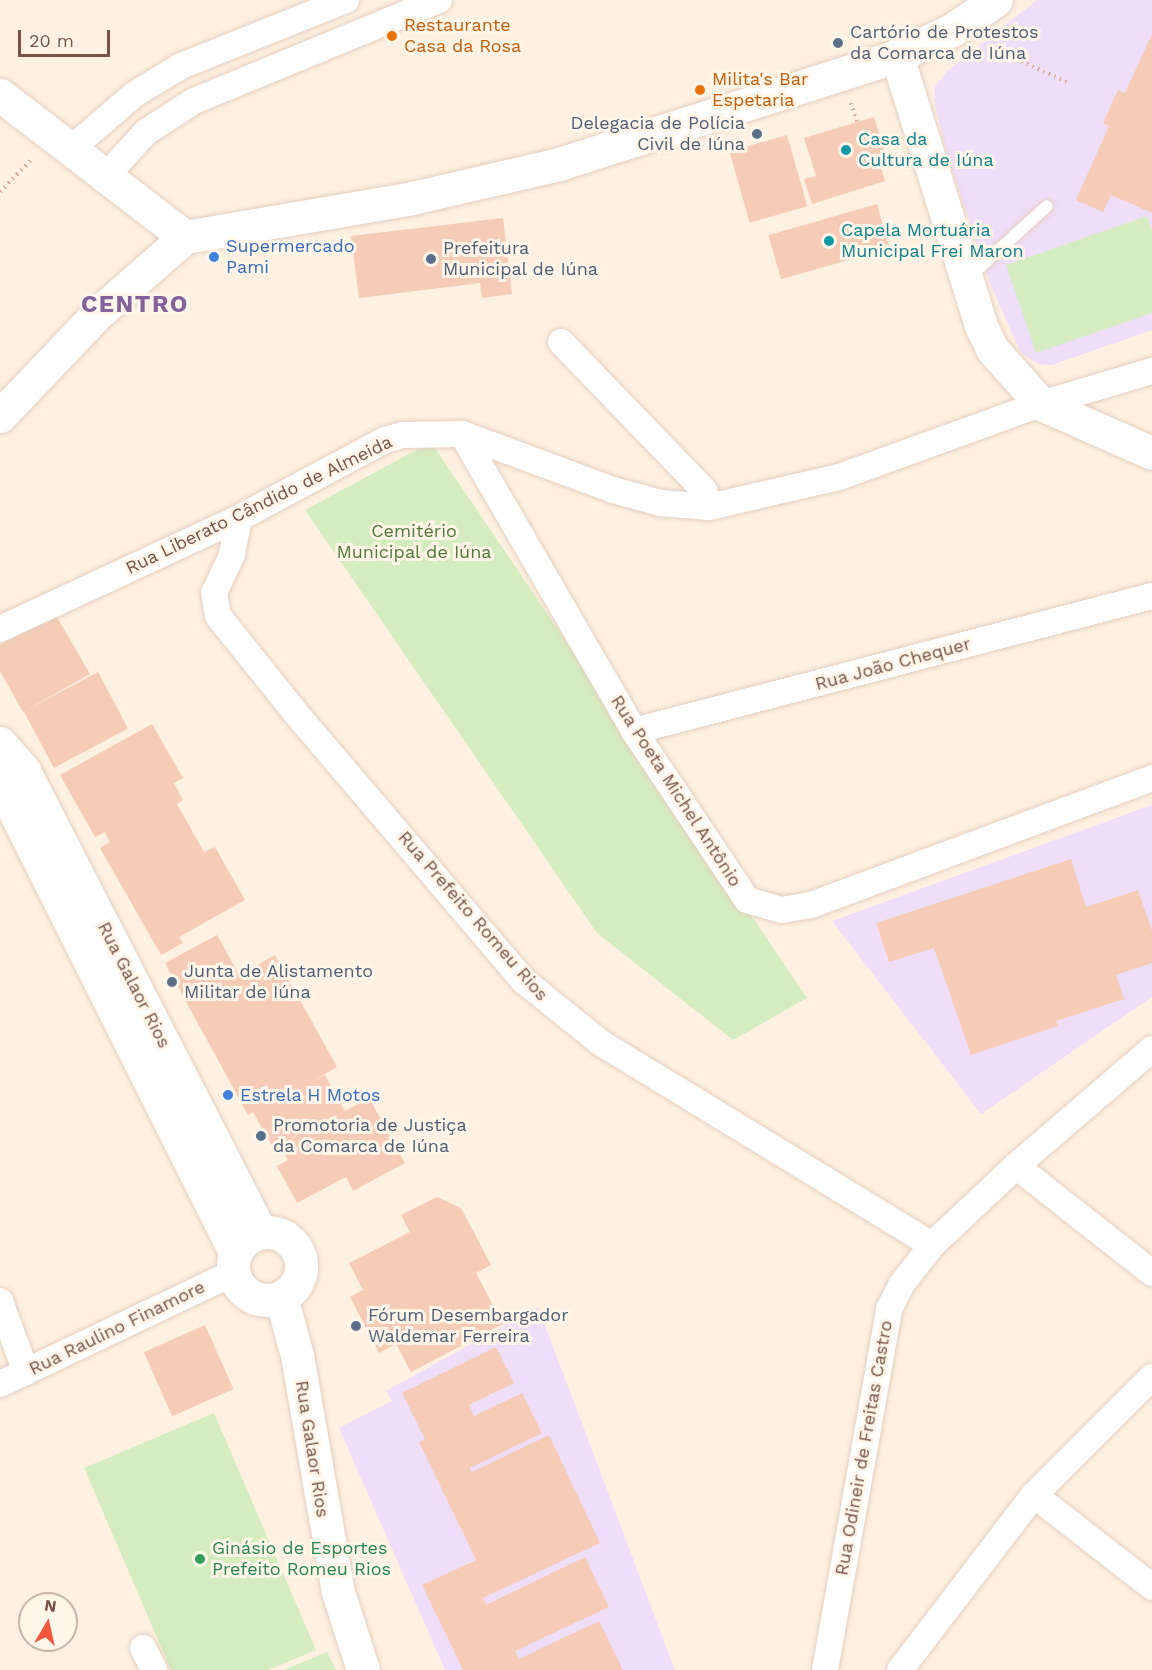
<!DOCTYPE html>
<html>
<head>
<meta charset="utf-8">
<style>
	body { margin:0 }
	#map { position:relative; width:1152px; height:1670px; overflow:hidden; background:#fef1e1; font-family:"Work Sans",sans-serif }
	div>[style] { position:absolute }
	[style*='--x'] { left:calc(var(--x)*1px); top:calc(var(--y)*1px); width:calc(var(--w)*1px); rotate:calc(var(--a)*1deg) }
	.education>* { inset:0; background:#eedefa }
	.green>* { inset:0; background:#d4ecbf }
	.building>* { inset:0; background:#f6ccb7; transform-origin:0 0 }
	.path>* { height:4px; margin-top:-2px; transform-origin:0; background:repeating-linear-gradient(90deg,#daaf9a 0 1.5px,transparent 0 6px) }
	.roads { filter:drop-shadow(0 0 2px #e5cebf) drop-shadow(0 0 2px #e5cebf) }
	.lane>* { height:12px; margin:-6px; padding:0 6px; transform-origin:6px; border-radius:6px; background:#fff }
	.street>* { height:26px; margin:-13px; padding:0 13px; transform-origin:13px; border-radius:13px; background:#fff }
	.secondary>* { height:33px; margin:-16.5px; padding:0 16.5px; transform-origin:16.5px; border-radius:16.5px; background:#fff }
	.secondary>.ring { margin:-16.5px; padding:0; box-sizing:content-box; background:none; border:33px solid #fff; border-radius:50% }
	.dots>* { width:16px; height:16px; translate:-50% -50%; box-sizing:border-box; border:3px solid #fff5e9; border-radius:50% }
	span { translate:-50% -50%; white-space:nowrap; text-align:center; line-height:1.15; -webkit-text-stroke:6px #fff5e9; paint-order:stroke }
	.food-label { font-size:18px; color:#c56008 }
	.left { translate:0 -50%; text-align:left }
	.service-label { font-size:18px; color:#4e5e75 }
	.right { translate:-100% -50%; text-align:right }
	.culture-label { font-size:18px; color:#0d838f }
	.shop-label { font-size:18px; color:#366cbe }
	.street-label { font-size:18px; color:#775446 }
	.park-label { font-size:18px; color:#51783b }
	.leisure-label { font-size:18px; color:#27864d }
	.district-label { font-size:24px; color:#84619b; font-weight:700; letter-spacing:1.5px }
	.north { position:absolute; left:18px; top:1592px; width:60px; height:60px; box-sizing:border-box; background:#fff5e9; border:2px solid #c9b5a8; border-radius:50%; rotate:9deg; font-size:16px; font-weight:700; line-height:24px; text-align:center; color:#775446 }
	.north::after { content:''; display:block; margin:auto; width:21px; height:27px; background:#f2593c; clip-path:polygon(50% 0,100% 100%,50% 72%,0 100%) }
	.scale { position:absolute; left:18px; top:30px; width:92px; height:27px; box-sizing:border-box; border:3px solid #775446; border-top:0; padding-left:8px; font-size:18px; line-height:21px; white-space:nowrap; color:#775446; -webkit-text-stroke:4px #fff5e9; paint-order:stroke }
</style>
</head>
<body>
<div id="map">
	<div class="education">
		<i style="clip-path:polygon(1037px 0,1152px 0,1152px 330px,1052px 365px,1038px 364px,1021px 353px,1014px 338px,990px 283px,946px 151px,934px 100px,935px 87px,946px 72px)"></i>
		<i style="clip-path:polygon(1152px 805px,1152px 997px,981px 1114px,832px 921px)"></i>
		<i style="clip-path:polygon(538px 1307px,675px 1670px,445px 1670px,339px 1428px,392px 1401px,386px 1391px)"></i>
	</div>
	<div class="green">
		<i style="clip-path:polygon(1147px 216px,1152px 231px,1152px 313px,1036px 353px,1006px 265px)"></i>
		<i style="clip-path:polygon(431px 442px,807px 998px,733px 1040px,597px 933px,305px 510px)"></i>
		<i style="clip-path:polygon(214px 1413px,316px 1650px,268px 1670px,171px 1670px,84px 1468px)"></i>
		<i style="clip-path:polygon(327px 1652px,336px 1670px,284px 1670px)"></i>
	</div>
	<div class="building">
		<i style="clip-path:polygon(1152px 34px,1152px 213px,1111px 195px,1103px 212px,1076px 200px,1109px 126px,1103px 123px,1118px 90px,1125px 93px)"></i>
		<i style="clip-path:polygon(874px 117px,888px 161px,880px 164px,885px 181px,812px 204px,804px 179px,816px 176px,804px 138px)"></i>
		<i style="left:787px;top:135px;width:74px;height:60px;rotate:74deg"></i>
		<i style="left:877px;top:204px;width:46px;height:113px;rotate:74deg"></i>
		<i style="clip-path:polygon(503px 218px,512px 294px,482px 298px,480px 283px,359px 298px,351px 236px)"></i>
		<i style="clip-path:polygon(55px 614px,90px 674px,23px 712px,0 671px,0 645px)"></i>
		<i style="left:98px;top:672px;width:64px;height:84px;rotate:62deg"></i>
		<i style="clip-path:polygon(152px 724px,183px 778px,174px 783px,183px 800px,177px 804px,204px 852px,215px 847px,245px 900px,179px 937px,183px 943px,161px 955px,100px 848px,110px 842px,105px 832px,95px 837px,60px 775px)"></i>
		<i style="clip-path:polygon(1071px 859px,1086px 907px,1138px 890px,1152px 931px,1152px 963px,1116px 975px,1124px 999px,1056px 1021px,1058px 1026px,971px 1055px,934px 948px,889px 962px,876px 923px)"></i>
		<i style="clip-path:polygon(217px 935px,239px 975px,275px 955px,337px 1067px,310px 1083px,325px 1075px,345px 1111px,369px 1098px,405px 1163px,353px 1191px,346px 1177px,297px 1203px,277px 1166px,288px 1160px,280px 1146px,300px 1134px,273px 1148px,253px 1112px,248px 1115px,165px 963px)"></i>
		<i style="clip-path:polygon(437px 1197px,461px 1208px,491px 1265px,476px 1273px,503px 1324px,411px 1372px,396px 1344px,379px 1353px,350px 1297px,363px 1290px,349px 1263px,410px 1232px,401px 1215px)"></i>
		<i style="left:205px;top:1325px;width:70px;height:67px;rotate:66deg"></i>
		<i style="clip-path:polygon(496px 1347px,514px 1383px,469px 1405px,474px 1416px,522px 1393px,542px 1433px,470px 1468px,472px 1472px,549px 1435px,600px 1543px,483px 1598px,486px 1605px,585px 1557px,609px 1607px,515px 1651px,519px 1659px,599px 1621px,623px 1670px,463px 1670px,422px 1585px,476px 1560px,419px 1442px,425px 1439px,402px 1393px)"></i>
	</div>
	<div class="path">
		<i style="--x:1005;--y:54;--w:70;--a:24.4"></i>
		<i style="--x:851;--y:103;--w:20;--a:72"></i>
		<i style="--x:0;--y:192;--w:47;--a:-45.9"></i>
	</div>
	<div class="roads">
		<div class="lane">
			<i style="--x:969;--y:277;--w:105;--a:-42.3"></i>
		</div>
		<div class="street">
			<i style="--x:71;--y:149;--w:84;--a:-40.7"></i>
			<i style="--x:135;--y:94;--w:54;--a:-31.3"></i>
			<i style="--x:181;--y:66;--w:178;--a:-21.8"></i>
			<i style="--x:106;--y:176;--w:59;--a:-47.7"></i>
			<i style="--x:146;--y:132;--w:57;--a:-32.9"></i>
			<i style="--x:194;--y:101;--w:265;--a:-22.4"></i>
			<i style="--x:561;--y:342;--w:206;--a:46"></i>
			<i style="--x:704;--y:490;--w:18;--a:74"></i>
			<i style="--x:462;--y:434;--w:343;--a:59.9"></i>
			<i style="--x:634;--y:731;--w:203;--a:56.2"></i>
			<i style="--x:747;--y:900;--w:36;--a:16"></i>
			<i style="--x:782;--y:910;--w:29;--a:-10"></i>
			<i style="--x:811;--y:905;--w:364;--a:-20.4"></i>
			<i style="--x:239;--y:518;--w:38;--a:101"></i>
			<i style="--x:232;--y:555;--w:42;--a:115.3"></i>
			<i style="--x:214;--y:593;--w:23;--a:80"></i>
			<i style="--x:218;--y:616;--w:122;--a:51.3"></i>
			<i style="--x:294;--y:711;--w:355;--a:49.6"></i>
			<i style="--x:524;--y:981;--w:99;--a:38.8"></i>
			<i style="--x:601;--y:1043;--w:388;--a:31.4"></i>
			<i style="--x:0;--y:629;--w:264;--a:-24.9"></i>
			<i style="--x:239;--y:518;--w:166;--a:-28.1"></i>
			<i style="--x:385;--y:440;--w:19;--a:-16"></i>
			<i style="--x:403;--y:435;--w:59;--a:-1"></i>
			<i style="--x:462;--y:434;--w:161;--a:20.3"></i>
			<i style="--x:613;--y:490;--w:50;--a:15.2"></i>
			<i style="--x:661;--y:503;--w:48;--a:4.8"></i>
			<i style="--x:709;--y:507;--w:133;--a:-13"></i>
			<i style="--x:839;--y:477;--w:215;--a:-19.9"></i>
			<i style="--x:1041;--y:404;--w:116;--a:-16.6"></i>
			<i style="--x:634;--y:731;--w:535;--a:-14.61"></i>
			<i style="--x:1016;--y:1166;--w:173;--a:38.2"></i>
			<i style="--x:0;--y:1301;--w:76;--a:69.9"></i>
			<i style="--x:0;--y:1384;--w:258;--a:-25.5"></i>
			<i style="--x:1034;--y:1495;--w:150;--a:37.9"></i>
			<i style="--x:143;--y:1648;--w:25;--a:63"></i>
			<i style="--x:825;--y:1670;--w:367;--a:-79.9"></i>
			<i style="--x:889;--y:1309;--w:27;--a:-63"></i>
			<i style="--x:901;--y:1285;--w:51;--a:-52.2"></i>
			<i style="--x:932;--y:1245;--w:115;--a:-43.2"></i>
			<i style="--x:1016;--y:1166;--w:179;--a:-40.7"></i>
			<i style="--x:900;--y:1670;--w:220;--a:-52.6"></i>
			<i style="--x:1034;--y:1495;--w:167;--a:-45"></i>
		</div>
		<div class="secondary">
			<i style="--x:897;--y:56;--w:283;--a:72.7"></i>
			<i style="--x:981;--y:326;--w:25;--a:64"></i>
			<i style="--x:992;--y:349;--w:74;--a:48.3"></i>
			<i style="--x:1041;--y:404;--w:121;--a:23.8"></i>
			<i style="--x:0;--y:95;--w:233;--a:37.5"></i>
			<i style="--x:185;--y:237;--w:230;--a:-9.7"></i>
			<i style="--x:412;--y:198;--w:151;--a:-13"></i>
			<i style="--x:559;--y:164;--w:355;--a:-17.7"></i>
			<i style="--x:897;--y:56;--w:61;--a:-25.3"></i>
			<i style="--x:952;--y:30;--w:53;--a:-34.3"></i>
			<i style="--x:0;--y:416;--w:141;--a:-46.4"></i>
			<i style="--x:97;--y:314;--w:117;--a:-41.2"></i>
			<i style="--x:0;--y:743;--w:37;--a:49"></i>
			<i style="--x:24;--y:771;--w:519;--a:62.84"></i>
			<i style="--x:0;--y:782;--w:525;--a:63.43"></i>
			<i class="ring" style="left:233px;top:1232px;width:35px;height:35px"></i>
			<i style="--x:281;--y:1297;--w:60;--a:74.6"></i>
			<i style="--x:297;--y:1355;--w:241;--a:80.2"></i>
			<i style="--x:338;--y:1592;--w:82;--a:72.2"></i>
		</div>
	</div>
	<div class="dots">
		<i style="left:392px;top:36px;background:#e8710a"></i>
		<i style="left:838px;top:43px;background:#5c6f8a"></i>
		<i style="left:700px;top:90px;background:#e8710a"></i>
		<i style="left:757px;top:134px;background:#5c6f8a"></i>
		<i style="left:846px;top:150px;background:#0f9aa8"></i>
		<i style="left:829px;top:241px;background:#0f9aa8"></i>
		<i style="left:214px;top:257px;background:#3f7fe0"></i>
		<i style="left:431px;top:259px;background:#5c6f8a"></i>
		<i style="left:172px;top:982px;background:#5c6f8a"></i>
		<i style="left:228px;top:1095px;background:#3f7fe0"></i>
		<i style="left:261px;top:1136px;background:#5c6f8a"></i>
		<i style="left:356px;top:1326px;background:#5c6f8a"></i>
		<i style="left:200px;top:1559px;background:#2e9e5b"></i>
	</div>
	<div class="food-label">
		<span class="left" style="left:404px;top:36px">Restaurante<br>Casa da Rosa</span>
		<span class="left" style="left:712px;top:90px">Milita's Bar<br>Espetaria</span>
	</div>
	<div class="service-label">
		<span class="left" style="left:850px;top:43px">Cartório de Protestos<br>da Comarca de Iúna</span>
		<span class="right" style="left:745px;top:134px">Delegacia de Polícia<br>Civil de Iúna</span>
		<span class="left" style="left:443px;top:259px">Prefeitura<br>Municipal de Iúna</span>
		<span class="left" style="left:184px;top:982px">Junta de Alistamento<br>Militar de Iúna</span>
		<span class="left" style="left:273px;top:1136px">Promotoria de Justiça<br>da Comarca de Iúna</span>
		<span class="left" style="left:368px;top:1326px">Fórum Desembargador<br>Waldemar Ferreira</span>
	</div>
	<div class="culture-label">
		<span class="left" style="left:858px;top:150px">Casa da<br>Cultura de Iúna</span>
		<span class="left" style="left:841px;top:241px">Capela Mortuária<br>Municipal Frei Maron</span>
	</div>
	<div class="shop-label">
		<span class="left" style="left:226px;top:257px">Supermercado<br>Pami</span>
		<span class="left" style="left:240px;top:1095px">Estrela H Motos</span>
	</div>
	<div class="street-label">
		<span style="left:259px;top:505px;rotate:-26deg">Rua Liberato Cândido de Almeida</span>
		<span style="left:893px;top:664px;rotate:-15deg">Rua João Chequer</span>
		<span style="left:676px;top:791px;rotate:57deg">Rua Poeta Michel Antônio</span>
		<span style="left:473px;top:916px;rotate:49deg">Rua Prefeito Romeu Rios</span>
		<span style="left:134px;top:985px;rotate:63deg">Rua Galaor Rios</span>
		<span style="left:117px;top:1328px;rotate:-26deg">Rua Raulino Finamore</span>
		<span style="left:864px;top:1448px;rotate:-80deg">Rua Odineir de Freitas Castro</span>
		<span style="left:312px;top:1449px;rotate:81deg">Rua Galaor Rios</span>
	</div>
	<div class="park-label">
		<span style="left:414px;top:542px">Cemitério<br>Municipal de Iúna</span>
	</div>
	<div class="leisure-label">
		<span class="left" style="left:212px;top:1559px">Ginásio de Esportes<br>Prefeito Romeu Rios</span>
	</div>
	<div class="district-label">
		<span style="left:135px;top:305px">CENTRO</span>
	</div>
	<div class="north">N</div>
	<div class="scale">20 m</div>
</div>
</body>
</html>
